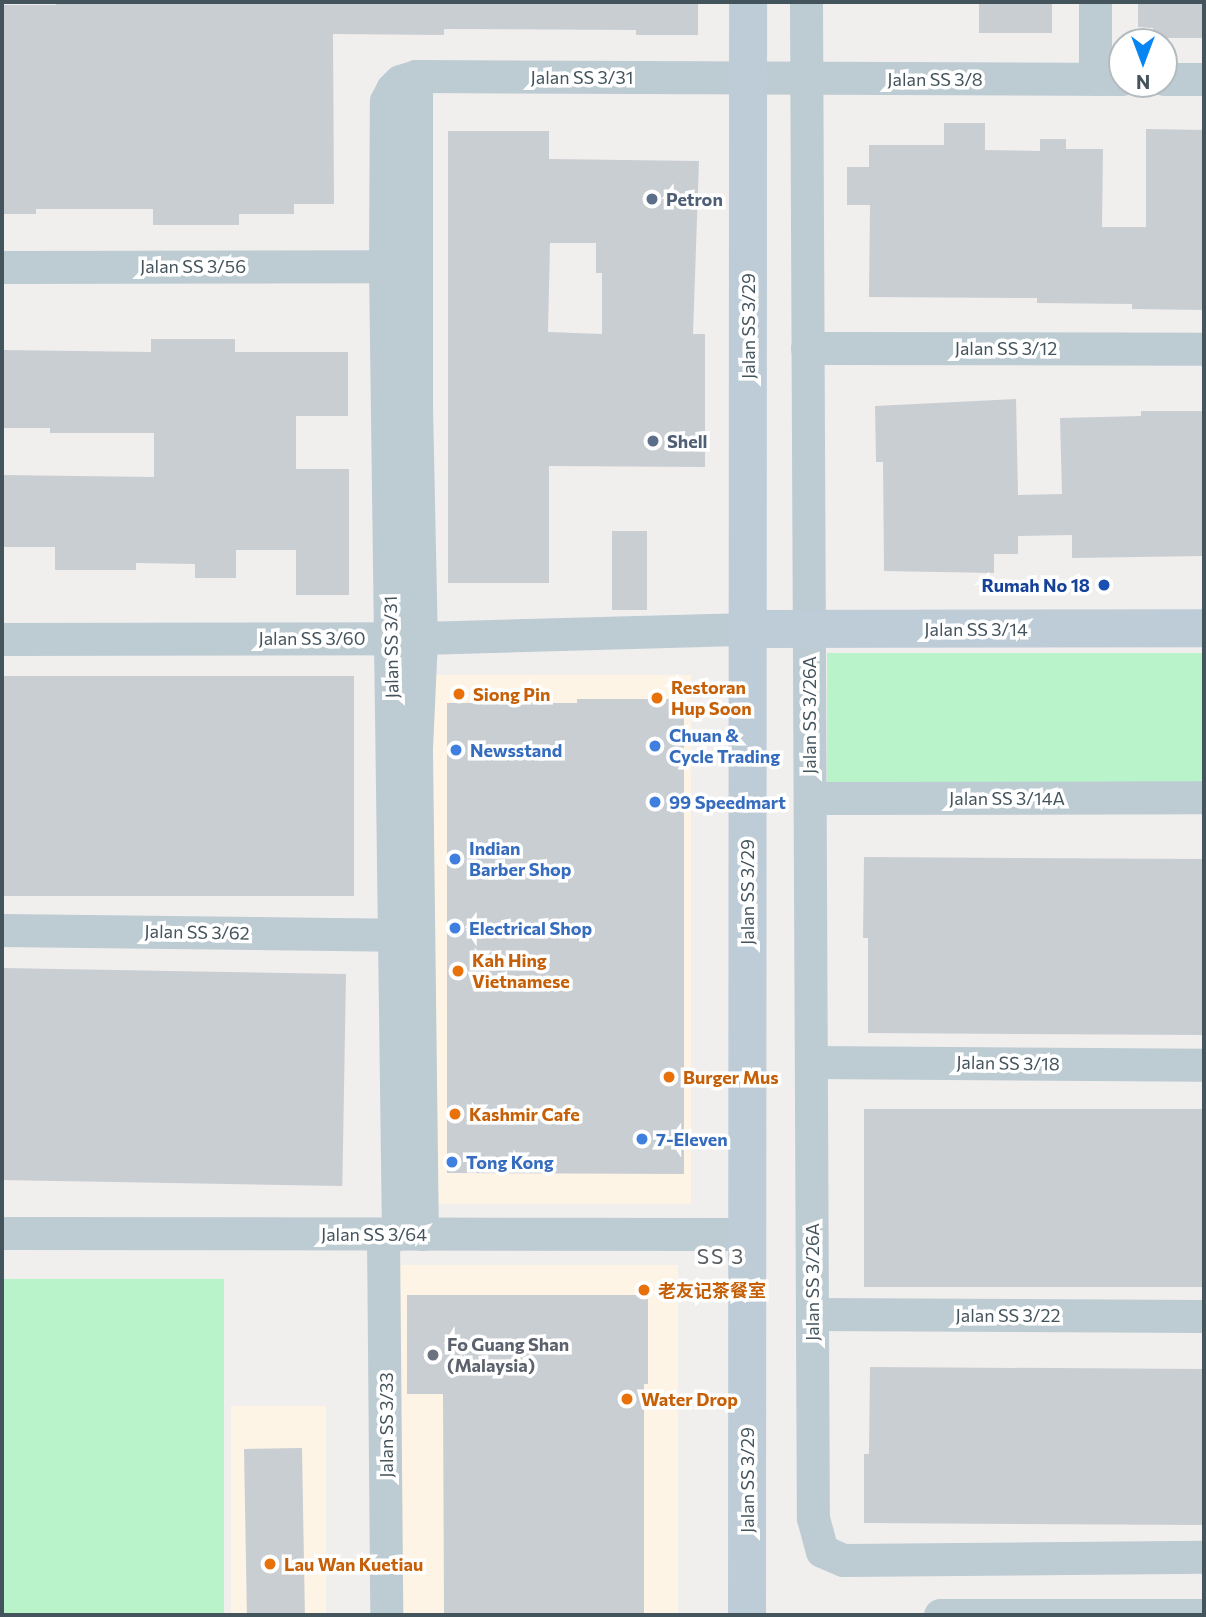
<!DOCTYPE html>
<html>
<head>
<meta charset="utf-8">
<style>
	body { margin:0 }
	#map { position:relative; width:1206px; height:1617px; overflow:hidden; background:#f1eeee; font-family:Commissioner,"Noto Sans SC",sans-serif }
	div>[style] { position:absolute }
	[style*='--x'] { left:calc(var(--x)*1px); top:calc(var(--y)*1px); width:calc(var(--w)*1px); rotate:calc(var(--a)*1deg) }
	.commercial>* { inset:0; background:#fef4e5; transform-origin:0 0 }
	.green>* { inset:0; background:#b8f3c9; transform-origin:0 0 }
	.building>* { inset:0; background:#c9ced3; transform-origin:0 0 }
	.street>* { height:33px; margin:-16.5px; padding:0 16.5px; transform-origin:16.5px; border-radius:16.5px; background:#bdcbd2 }
	.secondary>* { height:38px; margin:-19px; padding:0 19px; transform-origin:19px; border-radius:19px; background:#bdccd7 }
	.dots>* { width:19px; height:19px; translate:-50% -50%; box-sizing:border-box; border:4px solid #fff; border-radius:50% }
	span { translate:-50% -50%; white-space:nowrap; text-align:center; line-height:1.15; -webkit-text-stroke:7px #fff; paint-order:stroke }
	.street-label { font-size:18px; color:#44545d }
	.service-label { font-size:18px; color:#4e5e75; font-weight:700 }
	.left { translate:0 -50%; text-align:left }
	.transit-label { font-size:18px; color:#164399; font-weight:700 }
	.right { translate:-100% -50%; text-align:right }
	.food-label { font-size:18px; color:#c56008; font-weight:700 }
	.shop-label { font-size:18px; color:#366cbe; font-weight:700 }
	.worship-label { font-size:18px; color:#5b616d; font-weight:700 }
	.quarter-label { font-size:21px; color:#5a5f64; letter-spacing:2px }
	.frame { position:absolute; inset:0; border:4px solid #44545d; pointer-events:none }
	.north { position:absolute; left:1108px; top:28px; width:70px; height:70px; box-sizing:border-box; background:#fff; border:2px solid #b4bbbe; border-radius:50%; rotate:180deg; font-size:19px; font-weight:700; line-height:28px; text-align:center; color:#44545d }
	.north::after { content:''; display:block; margin:auto; width:24px; height:32px; background:#0785f2; clip-path:polygon(50% 0,100% 100%,50% 72%,0 100%) }
</style>
</head>
<body>
<div id="map">
	<div class="commercial">
		<i style="left:430px;top:675px;width:261px;height:529px"></i>
		<i style="left:678px;top:1265px;width:350px;height:282px;rotate:90deg"></i>
		<i style="left:326px;top:1406px;width:209px;height:95px;rotate:90deg"></i>
	</div>
	<div class="green">
		<i style="left:827px;top:653px;width:377px;height:133px"></i>
		<i style="left:224px;top:1279px;width:336px;height:222px;rotate:90deg"></i>
	</div>
	<div class="building">
		<i style="clip-path:polygon(56px 2px,698px 2px,698px 35px,636px 35px,636px 30px,444px 29px,444px 35px,333px 34px,334px 204px,294px 204px,294px 214px,239px 214px,239px 225px,153px 225px,153px 209px,36px 209px,36px 214px,2px 214px,2px 5px,56px 5px)"></i>
		<i style="left:979px;top:2px;width:73px;height:31px"></i>
		<i style="clip-path:polygon(1138px 2px,1204px 2px,1204px 38px,1153px 38px,1153px 28px,1138px 27px)"></i>
		<i style="clip-path:polygon(944px 123px,985px 123px,985px 150px,1040px 151px,1040px 139px,1066px 139px,1066px 149px,1103px 149px,1102px 227px,1146px 227px,1146px 129px,1204px 130px,1204px 310px,1132px 309px,1132px 304px,1037px 303px,1037px 298px,869px 297px,870px 205px,847px 205px,847px 167px,869px 167px,869px 145px,944px 145px)"></i>
		<i style="clip-path:polygon(evenodd,448px 131px,549px 131px,549px 159px,699px 161px,693px 334px,705px 334px,705px 467px,549px 466px,549px 583px,448px 583px,448px 131px,550px 243px,596px 243px,596px 273px,602px 273px,602px 334px,548px 332px,550px 243px)"></i>
		<i style="clip-path:polygon(151px 339px,235px 339px,235px 352px,348px 352px,348px 416px,296px 416px,296px 469px,349px 469px,349px 595px,296px 595px,296px 550px,236px 550px,236px 578px,195px 578px,195px 564px,136px 563px,136px 570px,55px 570px,55px 547px,2px 547px,2px 475px,154px 477px,154px 433px,50px 433px,50px 428px,2px 428px,2px 350px,151px 352px)"></i>
		<i style="clip-path:polygon(1016px 399px,1018px 495px,1062px 494px,1060px 418px,1141px 416px,1141px 411px,1204px 411px,1204px 556px,1072px 558px,1072px 535px,1018px 536px,1018px 554px,994px 554px,994px 573px,884px 571px,883px 462px,876px 462px,875px 406px)"></i>
		<i style="left:612px;top:531px;width:35px;height:79px"></i>
		<i style="left:354px;top:676px;width:220px;height:352px;rotate:90deg"></i>
		<i style="clip-path:polygon(577px 699px,684px 699px,684px 1174px,447px 1173px,447px 703px,577px 703px)"></i>
		<i style="clip-path:polygon(864px 857px,1204px 859px,1204px 1035px,868px 1033px,868px 938px,863px 938px)"></i>
		<i style="left:346px;top:974px;width:212px;height:344px;rotate:91deg"></i>
		<i style="left:864px;top:1109px;width:340px;height:178px"></i>
		<i style="clip-path:polygon(407px 1295px,648px 1295px,648px 1384px,644px 1384px,644px 1615px,444px 1615px,443px 1394px,407px 1394px)"></i>
		<i style="clip-path:polygon(870px 1367px,1204px 1369px,1204px 1525px,864px 1523px,864px 1454px,869px 1454px)"></i>
		<i style="left:302px;top:1448px;width:167px;height:58px;rotate:89deg"></i>
	</div>
	<div class="street">
		<i style="--x:806;--y:2;--w:1516;--a:89.74"></i>
		<i style="--x:813;--y:1518;--w:34;--a:75"></i>
		<i style="--x:822;--y:1551;--w:23;--a:23"></i>
		<i style="--x:843;--y:1560;--w:361;--a:-0.5"></i>
		<i style="--x:416;--y:76;--w:331;--a:90"></i>
		<i style="--x:416;--y:407;--w:231;--a:88.8"></i>
		<i style="--x:421;--y:638;--w:112;--a:92.6"></i>
		<i style="--x:416;--y:750;--w:484;--a:89.3"></i>
		<i style="--x:1095;--y:79;--w:77;--a:-90"></i>
		<i style="--x:1164;--y:79;--w:40;--a:0"></i>
		<i style="--x:2;--y:267;--w:383;--a:-0.1"></i>
		<i style="--x:807;--y:348;--w:397;--a:0.1"></i>
		<i style="--x:2;--y:639;--w:419;--a:-0.1"></i>
		<i style="--x:421;--y:638;--w:327;--a:-1.6"></i>
		<i style="--x:810;--y:798;--w:394;--a:-0.1"></i>
		<i style="--x:2;--y:930;--w:391;--a:0.7"></i>
		<i style="--x:811;--y:1062;--w:393;--a:0.4"></i>
		<i style="--x:2;--y:1233;--w:745;--a:0.08"></i>
		<i style="--x:383;--y:1234;--w:381;--a:89.5"></i>
		<i style="--x:398;--y:1234;--w:968;--a:-90.77"></i>
		<i style="--x:385;--y:266;--w:165;--a:-89.7"></i>
		<i style="--x:386;--y:101;--w:13;--a:-63"></i>
		<i style="--x:392;--y:89;--w:11;--a:-45"></i>
		<i style="--x:400;--y:81;--w:17;--a:-17"></i>
		<i style="--x:416;--y:76;--w:706;--a:0.24"></i>
		<i style="--x:812;--y:1314;--w:392;--a:0.3"></i>
		<i style="--x:940;--y:1615;--w:264;--a:0"></i>
	</div>
	<div class="secondary">
		<i style="--x:748;--y:629;--w:456;--a:-0.1"></i>
		<i style="--x:747;--y:1615;--w:1613;--a:-89.96"></i>
	</div>
	<div class="dots">
		<i style="left:652px;top:199px;background:#5c6f8a"></i>
		<i style="left:653px;top:441px;background:#5c6f8a"></i>
		<i style="left:1104px;top:585px;background:#1a4fb4"></i>
		<i style="left:459px;top:694px;background:#e8710a"></i>
		<i style="left:657px;top:698px;background:#e8710a"></i>
		<i style="left:655px;top:746px;background:#3f7fe0"></i>
		<i style="left:456px;top:750px;background:#3f7fe0"></i>
		<i style="left:655px;top:802px;background:#3f7fe0"></i>
		<i style="left:455px;top:859px;background:#3f7fe0"></i>
		<i style="left:455px;top:928px;background:#3f7fe0"></i>
		<i style="left:458px;top:971px;background:#e8710a"></i>
		<i style="left:669px;top:1077px;background:#e8710a"></i>
		<i style="left:455px;top:1114px;background:#e8710a"></i>
		<i style="left:642px;top:1139px;background:#3f7fe0"></i>
		<i style="left:452px;top:1162px;background:#3f7fe0"></i>
		<i style="left:644px;top:1290px;background:#e8710a"></i>
		<i style="left:433px;top:1355px;background:#6b7280"></i>
		<i style="left:627px;top:1399px;background:#e8710a"></i>
		<i style="left:270px;top:1564px;background:#e8710a"></i>
	</div>
	<div class="street-label">
		<span style="left:582px;top:77px">Jalan SS 3/31</span>
		<span style="left:935px;top:79px">Jalan SS 3/8</span>
		<span style="left:193px;top:266px">Jalan SS 3/56</span>
		<span style="left:748px;top:326px;rotate:-90deg">Jalan SS 3/29</span>
		<span style="left:1006px;top:348px">Jalan SS 3/12</span>
		<span style="left:976px;top:629px">Jalan SS 3/14</span>
		<span style="left:312px;top:638px">Jalan SS 3/60</span>
		<span style="left:391px;top:647px;rotate:-91deg">Jalan SS 3/31</span>
		<span style="left:809px;top:715px;rotate:-90deg">Jalan SS 3/26A</span>
		<span style="left:1007px;top:798px">Jalan SS 3/14A</span>
		<span style="left:747px;top:892px;rotate:-90deg">Jalan SS 3/29</span>
		<span style="left:197px;top:932px;rotate:1deg">Jalan SS 3/62</span>
		<span style="left:1008px;top:1063px;rotate:1deg">Jalan SS 3/18</span>
		<span style="left:374px;top:1234px">Jalan SS 3/64</span>
		<span style="left:812px;top:1282px;rotate:-90deg">Jalan SS 3/26A</span>
		<span style="left:1008px;top:1315px">Jalan SS 3/22</span>
		<span style="left:386px;top:1425px;rotate:-90deg">Jalan SS 3/33</span>
		<span style="left:747px;top:1480px;rotate:-90deg">Jalan SS 3/29</span>
	</div>
	<div class="service-label">
		<span class="left" style="left:666px;top:199px">Petron</span>
		<span class="left" style="left:667px;top:441px">Shell</span>
	</div>
	<div class="transit-label">
		<span class="right" style="left:1090px;top:585px">Rumah No 18</span>
	</div>
	<div class="food-label">
		<span class="left" style="left:671px;top:698px">Restoran<br>Hup Soon</span>
		<span class="left" style="left:473px;top:694px">Siong Pin</span>
		<span class="left" style="left:472px;top:971px">Kah Hing<br>Vietnamese</span>
		<span class="left" style="left:683px;top:1077px">Burger Mus</span>
		<span class="left" style="left:469px;top:1114px">Kashmir Cafe</span>
		<span class="left" style="left:658px;top:1290px">老友记茶餐室</span>
		<span class="left" style="left:641px;top:1399px">Water Drop</span>
		<span class="left" style="left:284px;top:1564px">Lau Wan Kuetiau</span>
	</div>
	<div class="shop-label">
		<span class="left" style="left:669px;top:746px">Chuan &amp;<br>Cycle Trading</span>
		<span class="left" style="left:470px;top:750px">Newsstand</span>
		<span class="left" style="left:669px;top:802px">99 Speedmart</span>
		<span class="left" style="left:469px;top:859px">Indian<br>Barber Shop</span>
		<span class="left" style="left:469px;top:928px">Electrical Shop</span>
		<span class="left" style="left:656px;top:1139px">7-Eleven</span>
		<span class="left" style="left:466px;top:1162px">Tong Kong</span>
	</div>
	<div class="worship-label">
		<span class="left" style="left:447px;top:1355px">Fo Guang Shan<br>(Malaysia)</span>
	</div>
	<div class="quarter-label">
		<span style="left:721px;top:1256px">SS 3</span>
	</div>
	<div class="frame"></div>
	<div class="north">N</div>
</div>
</body>
</html>
